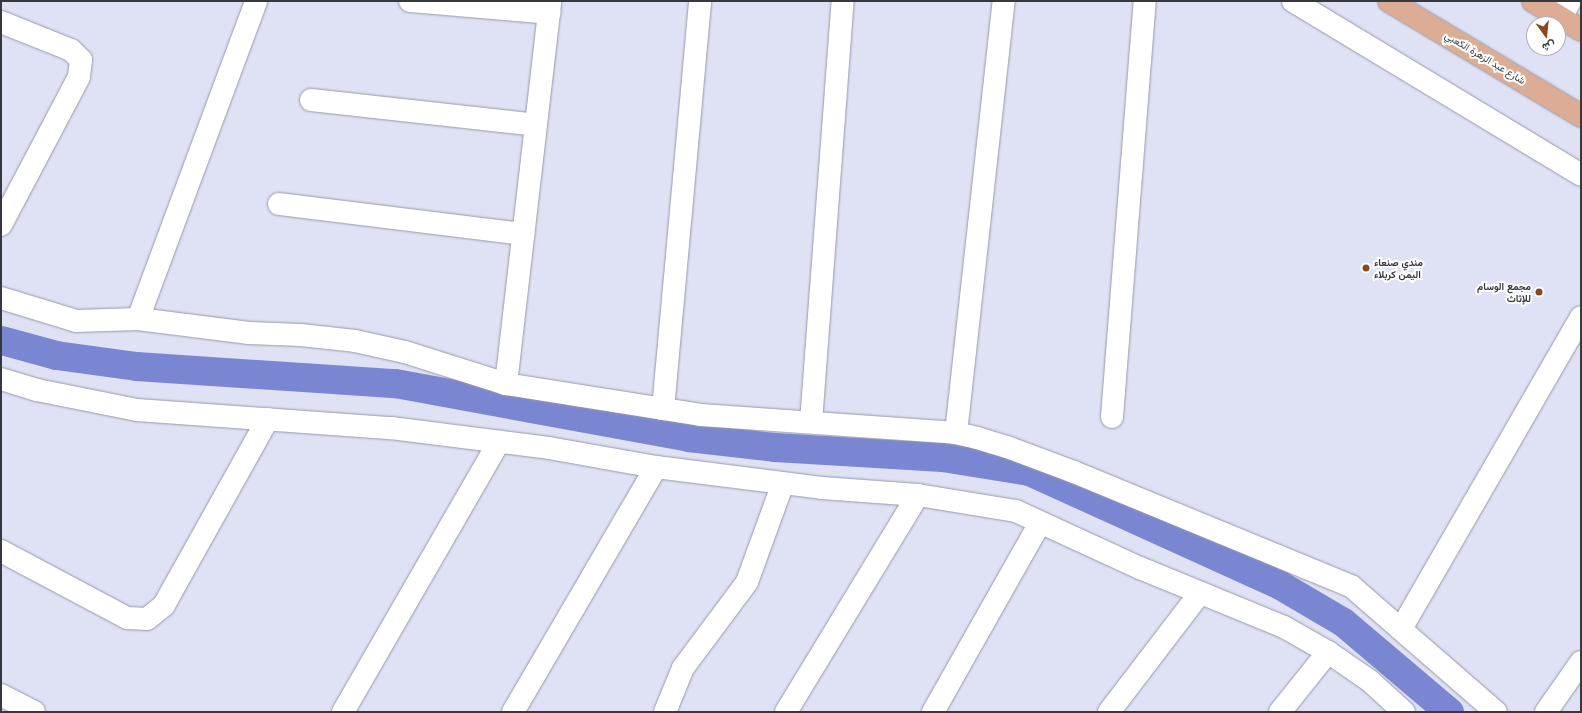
<!DOCTYPE html>
<html>
<head>
<meta charset="utf-8">
<style>
	body { margin:0 }
	#map { position:relative; width:1582px; height:713px; overflow:hidden; background:#dfe2f4; font-family:Montserrat,Vazirmatn,sans-serif }
	div>[style] { position:absolute }
	[style*='--x'] { left:calc(var(--x)*1px); top:calc(var(--y)*1px); width:calc(var(--w)*1px); rotate:calc(var(--a)*1deg) }
	.canal>* { height:29px; margin:-14.5px; padding:0 14.5px; transform-origin:14.5px; border-radius:14.5px; background:#7b86d2 }
	.roads { filter:drop-shadow(0 0 1px #9699a9) drop-shadow(0 0 1px #9699a9) }
	.minor>* { height:22px; margin:-11px; padding:0 11px; transform-origin:11px; border-radius:11px; background:#fff }
	.major>* { height:22px; margin:-11px; padding:0 11px; transform-origin:11px; border-radius:11px; background:#dcac94 }
	.dots>* { width:11px; height:11px; translate:-50% -50%; box-sizing:border-box; border:2px solid #fff; border-radius:50% }
	span { translate:-50% -50%; white-space:nowrap; text-align:center; line-height:1.15; -webkit-text-stroke:4px #fff; paint-order:stroke }
	.street-label { font-size:10px; color:#36383f }
	.poi-label { font-size:10px; color:#36383f; font-weight:700 }
	.left { translate:0 -50%; text-align:left }
	.right { translate:-100% -50%; text-align:right }
	.frame { position:absolute; inset:0; border:2px solid #36383f; pointer-events:none }
	.north { position:absolute; left:1526px; top:16px; width:40px; height:40px; box-sizing:border-box; background:#fff; border:1px solid #afafb2; border-radius:50%; rotate:165deg; font-size:11px; font-weight:700; line-height:16px; text-align:center; color:#36383f }
	.north::after { content:''; display:block; margin:auto; width:14px; height:18px; background:#8c471f; clip-path:polygon(50% 0,100% 100%,50% 72%,0 100%) }
</style>
</head>
<body>
<div id="map">
	<div class="canal">
		<i style="--x:1;--y:340;--w:57;--a:15.3"></i>
		<i style="--x:56;--y:355;--w:81;--a:7.8"></i>
		<i style="--x:136;--y:366;--w:260;--a:3.8"></i>
		<i style="--x:395;--y:383;--w:298;--a:10.4"></i>
		<i style="--x:688;--y:437;--w:88;--a:6.6"></i>
		<i style="--x:775;--y:447;--w:167;--a:3.4"></i>
		<i style="--x:942;--y:457;--w:88;--a:9.1"></i>
		<i style="--x:1029;--y:471;--w:276;--a:24.4"></i>
		<i style="--x:1280;--y:585;--w:73;--a:30.4"></i>
		<i style="--x:1343;--y:622;--w:139;--a:40.3"></i>
	</div>
	<div class="roads">
		<div class="minor">
			<i style="--x:410;--y:1;--w:140;--a:4.9"></i>
			<i style="--x:1293;--y:1;--w:336;--a:31.1"></i>
			<i style="--x:1561;--y:18;--w:19;--a:-62"></i>
			<i style="--x:1;--y:22;--w:75;--a:21.8"></i>
			<i style="--x:71;--y:50;--w:14;--a:45"></i>
			<i style="--x:81;--y:60;--w:17;--a:97"></i>
			<i style="--x:79;--y:77;--w:167;--a:117.8"></i>
			<i style="--x:311;--y:100;--w:226;--a:6.3"></i>
			<i style="--x:279;--y:204;--w:246;--a:7"></i>
			<i style="--x:1;--y:298;--w:78;--a:17"></i>
			<i style="--x:76;--y:321;--w:62;--a:-1.8"></i>
			<i style="--x:138;--y:319;--w:112;--a:7.2"></i>
			<i style="--x:249;--y:333;--w:52;--a:2.2"></i>
			<i style="--x:301;--y:335;--w:54;--a:6.3"></i>
			<i style="--x:355;--y:341;--w:51;--a:12.4"></i>
			<i style="--x:405;--y:352;--w:106;--a:17.6"></i>
			<i style="--x:506;--y:384;--w:197;--a:9"></i>
			<i style="--x:701;--y:415;--w:256;--a:4"></i>
			<i style="--x:956;--y:433;--w:22;--a:13"></i>
			<i style="--x:977;--y:438;--w:31;--a:17"></i>
			<i style="--x:1007;--y:447;--w:72;--a:20.5"></i>
			<i style="--x:1074;--y:472;--w:300;--a:22.4"></i>
			<i style="--x:1351;--y:586;--w:192;--a:41"></i>
			<i style="--x:138;--y:319;--w:339;--a:-69.6"></i>
			<i style="--x:1;--y:379;--w:38;--a:17"></i>
			<i style="--x:37;--y:390;--w:102;--a:11.3"></i>
			<i style="--x:137;--y:410;--w:255;--a:4.1"></i>
			<i style="--x:391;--y:428;--w:159;--a:7.2"></i>
			<i style="--x:549;--y:448;--w:109;--a:10.1"></i>
			<i style="--x:656;--y:467;--w:167;--a:7.2"></i>
			<i style="--x:822;--y:488;--w:96;--a:4.2"></i>
			<i style="--x:918;--y:495;--w:99;--a:9.3"></i>
			<i style="--x:1016;--y:511;--w:136;--a:24.7"></i>
			<i style="--x:1140;--y:568;--w:156;--a:22.3"></i>
			<i style="--x:1284;--y:627;--w:51;--a:29.6"></i>
			<i style="--x:1328;--y:652;--w:51;--a:34.6"></i>
			<i style="--x:1370;--y:681;--w:46;--a:42.4"></i>
			<i style="--x:506;--y:384;--w:386;--a:-83.4"></i>
			<i style="--x:663;--y:409;--w:410;--a:-84.8"></i>
			<i style="--x:1112;--y:417;--w:417;--a:-85.5"></i>
			<i style="--x:811;--y:422;--w:422;--a:-85.7"></i>
			<i style="--x:956;--y:433;--w:435;--a:-83.7"></i>
			<i style="--x:1;--y:551;--w:143;--a:28"></i>
			<i style="--x:127;--y:618;--w:20;--a:3"></i>
			<i style="--x:147;--y:619;--w:22;--a:-39"></i>
			<i style="--x:164;--y:605;--w:213;--a:-60.8"></i>
			<i style="--x:1401;--y:629;--w:360;--a:-60"></i>
			<i style="--x:1;--y:695;--w:37;--a:27"></i>
			<i style="--x:343;--y:712;--w:312;--a:-60"></i>
			<i style="--x:513;--y:712;--w:284;--a:-59.7"></i>
			<i style="--x:665;--y:712;--w:48;--a:-67.8"></i>
			<i style="--x:683;--y:668;--w:107;--a:-53.3"></i>
			<i style="--x:747;--y:582;--w:105;--a:-70"></i>
			<i style="--x:786;--y:712;--w:254;--a:-58.7"></i>
			<i style="--x:933;--y:712;--w:217;--a:-60.5"></i>
			<i style="--x:1109;--y:712;--w:150;--a:-52.6"></i>
			<i style="--x:1280;--y:712;--w:77;--a:-51.3"></i>
			<i style="--x:1546;--y:712;--w:61;--a:-55"></i>
		</div>
		<div class="major">
			<i style="--x:1389;--y:1;--w:224;--a:30.9"></i>
			<i style="--x:1533;--y:1;--w:56;--a:31.1"></i>
		</div>
	</div>
	<div class="dots">
		<i style="left:1366px;top:268px;background:#8c471f"></i>
		<i style="left:1539px;top:292px;background:#8c471f"></i>
	</div>
	<div class="street-label">
		<span style="left:1485px;top:58px;rotate:31deg">شارع عبد الزهرة الكعبي</span>
	</div>
	<div class="poi-label">
		<span class="left" style="left:1374px;top:268px">مندي صنعاء<br>اليمن كربلاء</span>
		<span class="right" style="left:1531px;top:292px">مجمع الوسام<br>للإثاث</span>
	</div>
	<div class="frame"></div>
	<div class="north">ش</div>
</div>
</body>
</html>
